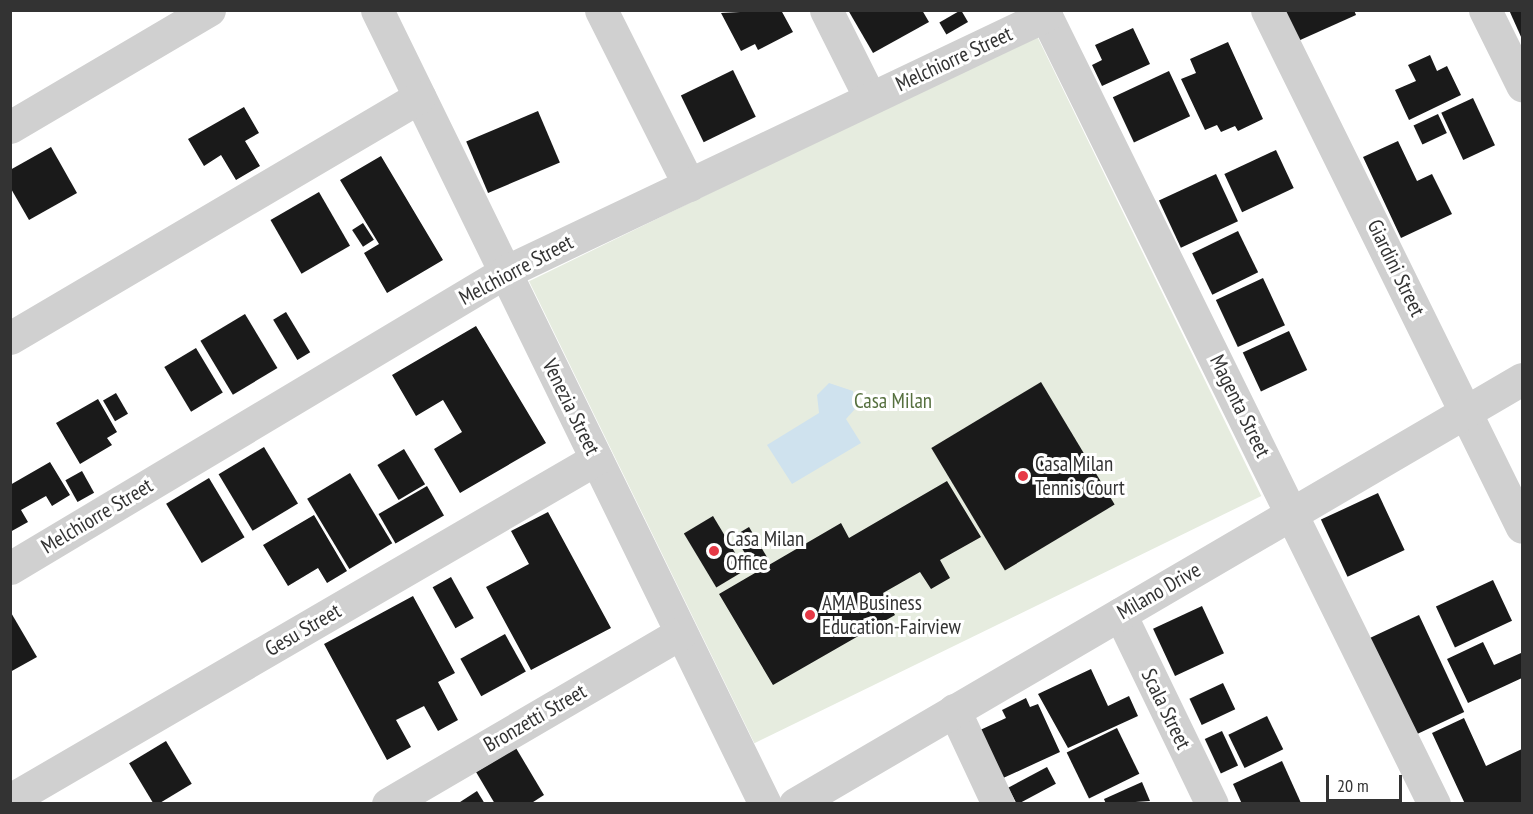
<!DOCTYPE html>
<html>
<head>
<meta charset="utf-8">
<style>
	body { margin:0 }
	#map { position:relative; width:1533px; height:814px; overflow:hidden; background:#fff; font-family:"PT Sans Narrow",sans-serif }
	div>[style] { position:absolute }
	[style*='--x'] { left:calc(var(--x)*1px); top:calc(var(--y)*1px); width:calc(var(--w)*1px); rotate:calc(var(--a)*1deg) }
	.green>* { inset:0; background:#e6ecdf; transform-origin:0 0 }
	.water>* { inset:0; background:#cfe2ee }
	.building>* { inset:0; background:#1a1a1a; transform-origin:0 0 }
	.minor>* { height:33px; margin:-16.5px; padding:0 16.5px; transform-origin:16.5px; border-radius:16.5px; background:#d0d0d0 }
	.dots>* { width:16px; height:16px; translate:-50% -50%; box-sizing:border-box; border:3px solid #fff; border-radius:50% }
	span { translate:-50% -50%; white-space:nowrap; text-align:center; line-height:1.15; -webkit-text-stroke:6px #fff; paint-order:stroke }
	.street-label { font-size:21px; color:#333 }
	.park-label { font-size:21px; color:#56703f }
	.poi-label { font-size:21px; color:#333 }
	.left { translate:0 -50%; text-align:left }
	.frame { position:absolute; inset:0; border:12px solid #333; pointer-events:none }
	.scale { position:absolute; left:1326px; top:775px; width:76px; height:27px; box-sizing:border-box; border:3px solid #333; border-top:0; padding-left:8px; font-size:18px; line-height:21px; white-space:nowrap; color:#333; -webkit-text-stroke:4px #fff; paint-order:stroke }
</style>
</head>
<body>
<div id="map">
	<div class="green">
		<i style="left:1036px;top:34px;width:514px;height:564px;rotate:64deg"></i>
	</div>
	<div class="water">
		<i style="clip-path:polygon(829px 383px,853px 391px,855px 409px,846px 419px,861px 443px,792px 484px,767px 445px,819px 413px,817px 395px)"></i>
	</div>
	<div class="building">
		<i style="clip-path:polygon(781px 10px,793px 32px,758px 50px,755px 44px,741px 51px,721px 13px)"></i>
		<i style="clip-path:polygon(848px 10px,922px 10px,929px 22px,873px 53px)"></i>
		<i style="left:961px;top:10px;width:14px;height:25px;rotate:60deg"></i>
		<i style="clip-path:polygon(1284px 10px,1354px 10px,1356px 15px,1298px 41px)"></i>
		<i style="clip-path:polygon(1509px 10px,1522px 10px,1522px 39px)"></i>
		<i style="clip-path:polygon(1133px 28px,1150px 64px,1102px 86px,1092px 65px,1102px 60px,1095px 45px)"></i>
		<i style="clip-path:polygon(1228px 42px,1263px 119px,1238px 131px,1235px 126px,1221px 132px,1217px 125px,1205px 130px,1181px 79px,1196px 73px,1190px 59px)"></i>
		<i style="clip-path:polygon(1430px 55px,1437px 71px,1447px 66px,1461px 95px,1409px 120px,1395px 90px,1416px 81px,1408px 65px)"></i>
		<i style="left:733px;top:70px;width:52px;height:58px;rotate:64deg"></i>
		<i style="left:1169px;top:71px;width:50px;height:62px;rotate:65deg"></i>
		<i style="left:1473px;top:98px;width:52px;height:35px;rotate:65deg"></i>
		<i style="clip-path:polygon(244px 107px,259px 133px,245px 141px,260px 166px,236px 180px,221px 155px,204px 166px,188px 139px)"></i>
		<i style="left:538px;top:111px;width:56px;height:78px;rotate:67deg"></i>
		<i style="left:1438px;top:114px;width:21px;height:27px;rotate:65deg"></i>
		<i style="clip-path:polygon(1398px 141px,1417px 181px,1432px 174px,1452px 214px,1401px 238px,1363px 157px)"></i>
		<i style="clip-path:polygon(51px 147px,77px 193px,29px 220px,10px 187px,10px 170px)"></i>
		<i style="left:1276px;top:150px;width:42px;height:57px;rotate:65deg"></i>
		<i style="clip-path:polygon(381px 156px,443px 260px,387px 293px,364px 253px,379px 244px,340px 180px)"></i>
		<i style="left:1216px;top:174px;width:52px;height:63px;rotate:65deg"></i>
		<i style="left:319px;top:192px;width:62px;height:56px;rotate:60deg"></i>
		<i style="left:363px;top:223px;width:20px;height:13px;rotate:57deg"></i>
		<i style="left:1238px;top:231px;width:46px;height:51px;rotate:64deg"></i>
		<i style="left:1263px;top:278px;width:52px;height:52px;rotate:65deg"></i>
		<i style="left:286px;top:312px;width:47px;height:15px;rotate:59deg"></i>
		<i style="left:245px;top:314px;width:63px;height:52px;rotate:59deg"></i>
		<i style="clip-path:polygon(476px 326px,546px 443px,460px 493px,434px 449px,462px 432px,443px 400px,416px 416px,392px 375px)"></i>
		<i style="left:1289px;top:331px;width:43px;height:51px;rotate:65deg"></i>
		<i style="left:196px;top:348px;width:52px;height:37px;rotate:59deg"></i>
		<i style="left:1041px;top:382px;width:143px;height:128px;rotate:59deg"></i>
		<i style="left:116px;top:393px;width:24px;height:15px;rotate:60deg"></i>
		<i style="clip-path:polygon(98px 399px,117px 432px,107px 438px,112px 445px,80px 464px,56px 423px)"></i>
		<i style="left:264px;top:447px;width:66px;height:53px;rotate:59deg"></i>
		<i style="left:404px;top:449px;width:41px;height:31px;rotate:59deg"></i>
		<i style="clip-path:polygon(50px 462px,70px 495px,52px 506px,46px 496px,21px 510px,28px 522px,10px 532px,10px 485px)"></i>
		<i style="left:82px;top:471px;width:25px;height:19px;rotate:61deg"></i>
		<i style="left:350px;top:473px;width:82px;height:50px;rotate:59deg"></i>
		<i style="left:209px;top:478px;width:69px;height:50px;rotate:59deg"></i>
		<i style="clip-path:polygon(947px 481px,981px 537px,940px 560px,950px 578px,931px 589px,920px 572px,883px 593px,895px 615px,773px 685px,719px 594px,841px 523px,849px 538px)"></i>
		<i style="left:427px;top:486px;width:34px;height:56px;rotate:60deg"></i>
		<i style="left:1378px;top:493px;width:63px;height:63px;rotate:65deg"></i>
		<i style="clip-path:polygon(548px 512px,611px 628px,531px 670px,486px 587px,529px 564px,511px 531px)"></i>
		<i style="clip-path:polygon(314px 515px,347px 571px,327px 583px,318px 568px,288px 586px,263px 545px)"></i>
		<i style="left:713px;top:516px;width:63px;height:34px;rotate:59deg"></i>
		<i style="left:749px;top:527px;width:37px;height:17px;rotate:59deg"></i>
		<i style="left:451px;top:577px;width:47px;height:21px;rotate:61deg"></i>
		<i style="left:1493px;top:580px;width:45px;height:63px;rotate:65deg"></i>
		<i style="clip-path:polygon(413px 596px,455px 673px,438px 682px,458px 720px,438px 731px,424px 706px,396px 720px,411px 747px,387px 760px,324px 644px)"></i>
		<i style="left:1202px;top:606px;width:52px;height:54px;rotate:65deg"></i>
		<i style="clip-path:polygon(10px 611px,37px 657px,10px 672px)"></i>
		<i style="left:1419px;top:615px;width:107px;height:56px;rotate:65deg"></i>
		<i style="left:505px;top:634px;width:43px;height:51px;rotate:61deg"></i>
		<i style="clip-path:polygon(1483px 642px,1494px 665px,1521px 653px,1522px 678px,1468px 703px,1447px 659px)"></i>
		<i style="clip-path:polygon(1091px 669px,1108px 706px,1129px 696px,1138px 716px,1068px 748px,1038px 694px)"></i>
		<i style="left:1223px;top:683px;width:29px;height:37px;rotate:65deg"></i>
		<i style="clip-path:polygon(1026px 698px,1030px 707px,1038px 704px,1060px 752px,1001px 779px,978px 731px,1006px 718px,1002px 710px)"></i>
		<i style="left:1267px;top:716px;width:37px;height:43px;rotate:64deg"></i>
		<i style="clip-path:polygon(1464px 718px,1486px 766px,1522px 749px,1522px 802px,1465px 804px,1432px 733px)"></i>
		<i style="left:1117px;top:728px;width:51px;height:56px;rotate:64deg"></i>
		<i style="left:1222px;top:731px;width:38px;height:19px;rotate:65deg"></i>
		<i style="left:166px;top:741px;width:50px;height:43px;rotate:59deg"></i>
		<i style="clip-path:polygon(516px 748px,544px 795px,530px 804px,495px 804px,476px 772px)"></i>
		<i style="clip-path:polygon(1282px 761px,1301px 803px,1242px 804px,1233px 784px)"></i>
		<i style="left:1047px;top:767px;width:19px;height:44px;rotate:62deg"></i>
		<i style="clip-path:polygon(1142px 782px,1150px 801px,1106px 804px,1104px 799px)"></i>
		<i style="clip-path:polygon(477px 791px,485px 804px,457px 804px)"></i>
	</div>
	<div class="minor">
		<i style="--x:377;--y:10;--w:884;--a:63.96"></i>
		<i style="--x:601;--y:10;--w:196;--a:63.3"></i>
		<i style="--x:826;--y:10;--w:98;--a:63.4"></i>
		<i style="--x:1043;--y:10;--w:885;--a:63.78"></i>
		<i style="--x:1267;--y:10;--w:576;--a:63.75"></i>
		<i style="--x:1485;--y:10;--w:84;--a:63.7"></i>
		<i style="--x:10;--y:127;--w:231;--a:-30.5"></i>
		<i style="--x:10;--y:338;--w:475;--a:-30.5"></i>
		<i style="--x:10;--y:568;--w:577;--a:-30.88"></i>
		<i style="--x:505;--y:272;--w:599;--a:-25.41"></i>
		<i style="--x:1120;--y:614;--w:211;--a:64.2"></i>
		<i style="--x:954;--y:710;--w:104;--a:64.9"></i>
		<i style="--x:10;--y:800;--w:678;--a:-30.2"></i>
		<i style="--x:388;--y:804;--w:339;--a:-30.3"></i>
		<i style="--x:795;--y:804;--w:842;--a:-30.31"></i>
	</div>
	<div class="dots">
		<i style="left:1023px;top:476px;background:#e63946"></i>
		<i style="left:714px;top:551px;background:#e63946"></i>
		<i style="left:810px;top:615px;background:#e63946"></i>
	</div>
	<div class="street-label">
		<span style="left:954px;top:59px;rotate:-25deg">Melchiorre Street</span>
		<span style="left:1396px;top:268px;rotate:64deg">Giardini Street</span>
		<span style="left:516px;top:270px;rotate:-28deg">Melchiorre Street</span>
		<span style="left:1240px;top:406px;rotate:64deg">Magenta Street</span>
		<span style="left:571px;top:407px;rotate:64deg">Venezia Street</span>
		<span style="left:97px;top:516px;rotate:-31deg">Melchiorre Street</span>
		<span style="left:1159px;top:591px;rotate:-30deg">Milano Drive</span>
		<span style="left:303px;top:630px;rotate:-30deg">Gesu Street</span>
		<span style="left:1166px;top:709px;rotate:64deg">Scala Street</span>
		<span style="left:535px;top:718px;rotate:-30deg">Bronzetti Street</span>
	</div>
	<div class="park-label">
		<span style="left:893px;top:401px">Casa Milan</span>
	</div>
	<div class="poi-label">
		<span class="left" style="left:1035px;top:476px">Casa Milan<br>Tennis Court</span>
		<span class="left" style="left:726px;top:551px">Casa Milan<br>Office</span>
		<span class="left" style="left:822px;top:615px">AMA Business<br>Education-Fairview</span>
	</div>
	<div class="frame"></div>
	<div class="scale">20 m</div>
</div>
</body>
</html>
